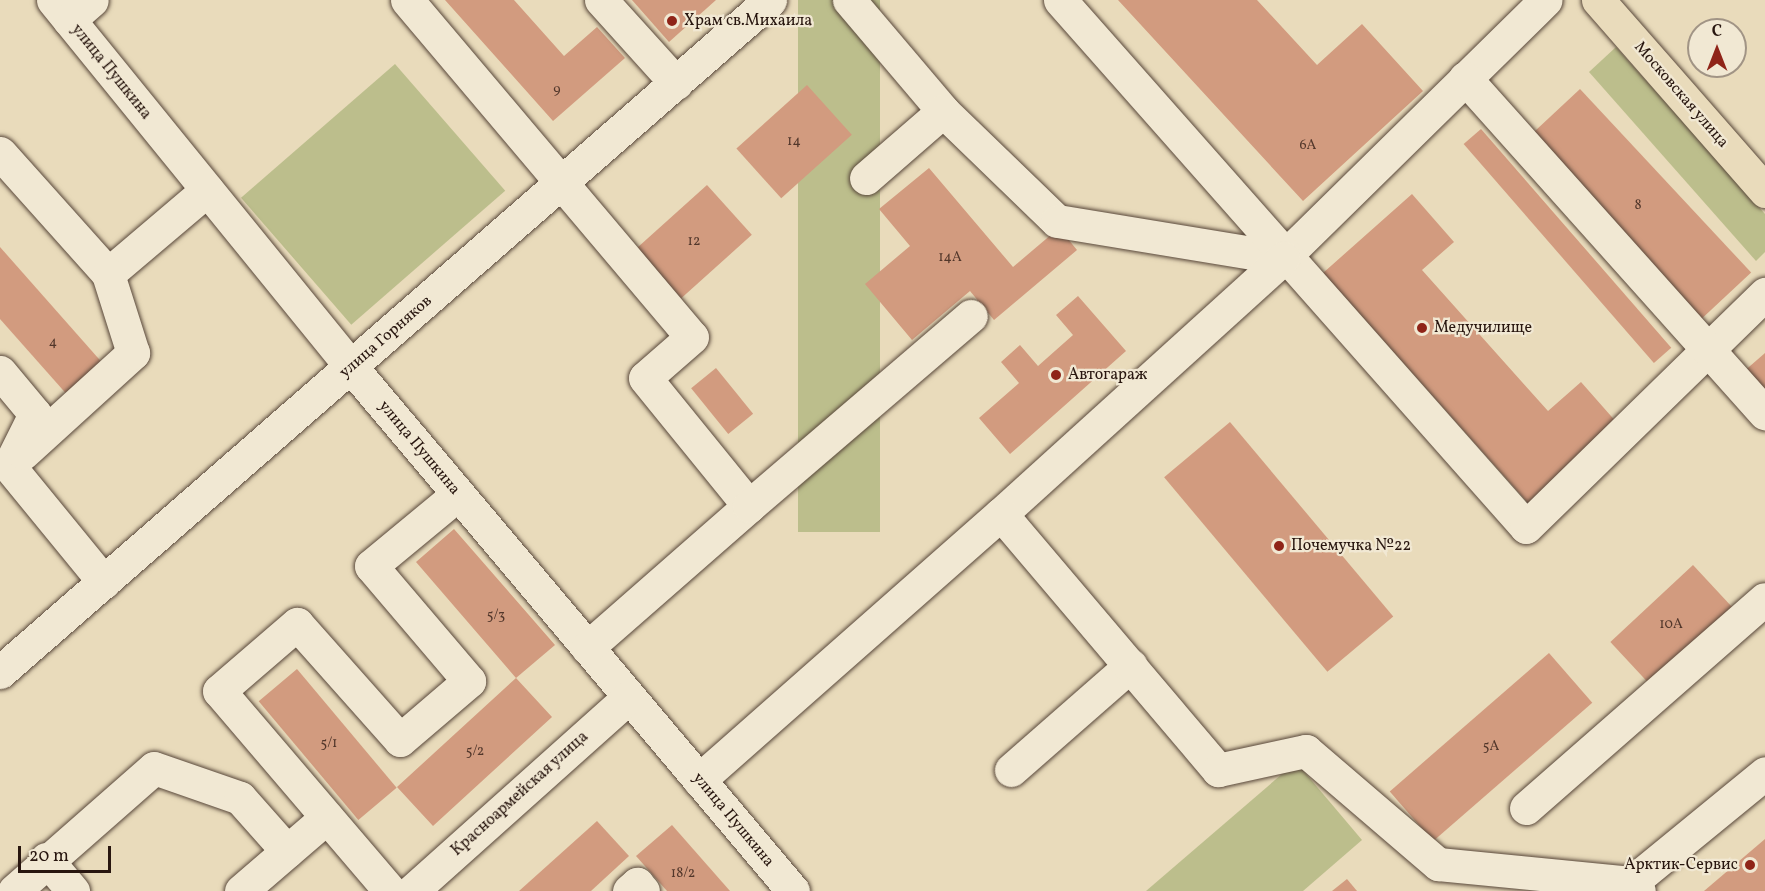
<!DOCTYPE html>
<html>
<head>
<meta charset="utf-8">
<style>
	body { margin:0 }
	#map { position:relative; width:1765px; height:891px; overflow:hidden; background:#e9dbbb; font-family:Vollkorn,serif }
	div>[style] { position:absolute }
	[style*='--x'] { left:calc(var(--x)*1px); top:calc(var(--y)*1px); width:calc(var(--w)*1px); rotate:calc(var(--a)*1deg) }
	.green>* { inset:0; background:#bcbe8c; transform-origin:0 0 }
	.building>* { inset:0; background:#d29b7f; transform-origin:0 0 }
	.roads { filter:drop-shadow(0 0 2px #58473a) drop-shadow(0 0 2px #58473a) }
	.minor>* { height:33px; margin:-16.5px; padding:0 16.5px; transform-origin:16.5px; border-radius:16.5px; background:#f1e8d3 }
	.major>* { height:33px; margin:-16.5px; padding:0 16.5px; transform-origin:16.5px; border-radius:16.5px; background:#e9dbbb }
	.dots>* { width:16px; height:16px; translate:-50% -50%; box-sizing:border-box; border:3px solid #f1e8d3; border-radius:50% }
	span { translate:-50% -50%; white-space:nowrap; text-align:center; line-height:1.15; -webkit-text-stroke:4.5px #f1e8d3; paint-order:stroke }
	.number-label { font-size:14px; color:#52372b }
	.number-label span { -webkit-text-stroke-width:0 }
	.poi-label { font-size:16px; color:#28160f }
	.left { translate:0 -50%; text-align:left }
	.right { translate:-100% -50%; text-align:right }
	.street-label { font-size:16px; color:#28160f }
	.north { position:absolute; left:1687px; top:18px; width:60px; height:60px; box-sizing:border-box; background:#f1e8d3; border:2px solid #a19485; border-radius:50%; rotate:0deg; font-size:16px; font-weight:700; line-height:24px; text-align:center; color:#28160f }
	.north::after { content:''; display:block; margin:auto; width:21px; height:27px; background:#8f2418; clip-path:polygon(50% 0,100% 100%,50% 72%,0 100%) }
	.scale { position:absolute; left:18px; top:846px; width:93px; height:27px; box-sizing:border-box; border:3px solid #28160f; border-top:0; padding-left:8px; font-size:18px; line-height:21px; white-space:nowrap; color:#28160f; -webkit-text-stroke:4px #f1e8d3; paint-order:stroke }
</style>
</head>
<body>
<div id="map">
	<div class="green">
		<i style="left:798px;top:0;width:82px;height:532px"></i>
		<i style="clip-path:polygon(1616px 47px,1765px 214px,1765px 252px,1756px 261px,1589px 72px)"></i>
		<i style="left:395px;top:64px;width:168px;height:204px;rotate:49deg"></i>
		<i style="clip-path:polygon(1296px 762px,1362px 840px,1303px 891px,1146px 891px)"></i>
	</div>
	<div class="building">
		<i style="clip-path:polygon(445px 0,514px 0,564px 56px,597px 27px,625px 58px,553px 121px)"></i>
		<i style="clip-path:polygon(632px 0,716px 0,669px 42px)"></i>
		<i style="clip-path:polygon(1118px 0,1257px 0,1317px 65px,1362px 24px,1423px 91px,1303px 201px)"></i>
		<i style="left:807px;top:85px;width:67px;height:95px;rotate:48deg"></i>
		<i style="left:1580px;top:89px;width:251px;height:74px;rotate:47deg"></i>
		<i style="left:1481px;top:129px;width:290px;height:23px;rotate:49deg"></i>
		<i style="clip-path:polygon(929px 168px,1013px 267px,1059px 228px,1077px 250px,994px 320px,970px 291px,912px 340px,865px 284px,910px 246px,879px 209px)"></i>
		<i style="left:707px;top:185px;width:67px;height:95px;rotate:48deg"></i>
		<i style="clip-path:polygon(1412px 194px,1454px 242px,1422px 270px,1548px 411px,1581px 382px,1618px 424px,1529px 504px,1323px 273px)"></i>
		<i style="clip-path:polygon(0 247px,106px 367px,70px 398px,0 319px)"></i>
		<i style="clip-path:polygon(1078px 296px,1126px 351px,1010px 454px,979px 418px,1019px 383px,1001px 362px,1020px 345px,1038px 366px,1073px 335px,1056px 315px)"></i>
		<i style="clip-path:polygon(1765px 353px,1765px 399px,1742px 373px)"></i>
		<i style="left:716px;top:368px;width:59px;height:32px;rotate:51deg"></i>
		<i style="left:1230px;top:422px;width:254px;height:86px;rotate:50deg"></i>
		<i style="clip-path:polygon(454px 529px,555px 645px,516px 678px,552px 717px,433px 826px,397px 787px,516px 678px,416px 562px)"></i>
		<i style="left:1693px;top:565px;width:60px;height:113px;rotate:47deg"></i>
		<i style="left:1549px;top:653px;width:66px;height:211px;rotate:49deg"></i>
		<i style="left:297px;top:669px;width:155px;height:50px;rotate:50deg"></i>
		<i style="clip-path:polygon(597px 821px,629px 856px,591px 891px,519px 891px)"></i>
		<i style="clip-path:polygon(672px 825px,730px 891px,667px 891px,636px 856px)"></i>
		<i style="clip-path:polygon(1765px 839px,1765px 891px,1704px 891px)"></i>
		<i style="clip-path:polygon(1347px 879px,1357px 891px,1332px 891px)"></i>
	</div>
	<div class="roads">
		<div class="minor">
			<i style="--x:53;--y:0;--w:474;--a:50.9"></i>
			<i style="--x:352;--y:368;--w:684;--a:49.86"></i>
			<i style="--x:407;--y:0;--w:441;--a:49.8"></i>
			<i style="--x:692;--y:337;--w:62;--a:138.9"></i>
			<i style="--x:645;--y:378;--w:165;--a:50.9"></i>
			<i style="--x:749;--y:506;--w:215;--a:138.8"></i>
			<i style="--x:601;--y:0;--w:112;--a:47.9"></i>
			<i style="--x:849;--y:0;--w:145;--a:49.7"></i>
			<i style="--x:943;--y:111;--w:158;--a:44"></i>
			<i style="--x:1057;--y:221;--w:229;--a:9.3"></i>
			<i style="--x:1283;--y:258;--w:368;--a:-44.5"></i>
			<i style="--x:1060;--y:0;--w:703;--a:48.52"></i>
			<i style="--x:1526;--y:527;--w:334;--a:-44.3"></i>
			<i style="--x:69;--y:20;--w:30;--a:-41"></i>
			<i style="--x:1465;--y:78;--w:450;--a:48.2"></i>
			<i style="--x:0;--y:153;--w:162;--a:48.2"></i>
			<i style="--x:108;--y:274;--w:130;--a:-40.3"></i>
			<i style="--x:866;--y:178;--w:102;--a:-41"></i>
			<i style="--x:0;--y:372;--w:55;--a:50.2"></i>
			<i style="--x:35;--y:414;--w:58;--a:116.6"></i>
			<i style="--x:9;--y:466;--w:150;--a:50.7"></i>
			<i style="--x:23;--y:453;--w:149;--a:-42.3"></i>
			<i style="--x:133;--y:353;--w:83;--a:-107.6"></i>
			<i style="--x:749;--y:506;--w:292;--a:-40.6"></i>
			<i style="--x:1001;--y:514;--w:381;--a:-42.2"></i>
			<i style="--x:0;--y:672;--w:1022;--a:-41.11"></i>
			<i style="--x:1011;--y:770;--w:159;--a:-41.2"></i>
			<i style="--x:699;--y:780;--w:402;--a:-41.4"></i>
			<i style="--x:1001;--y:514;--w:336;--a:49.7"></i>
			<i style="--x:1218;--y:770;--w:90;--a:-12.2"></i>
			<i style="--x:1306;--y:751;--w:174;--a:40.6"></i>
			<i style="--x:1438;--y:864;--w:194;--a:5.6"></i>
			<i style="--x:1631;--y:883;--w:11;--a:45"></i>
			<i style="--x:1526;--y:808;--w:317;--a:-41.2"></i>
			<i style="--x:46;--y:859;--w:42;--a:49.8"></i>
			<i style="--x:14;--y:891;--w:186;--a:-41.3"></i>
			<i style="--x:154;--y:768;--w:91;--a:19.2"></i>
			<i style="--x:240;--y:798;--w:71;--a:48.4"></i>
			<i style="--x:241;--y:891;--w:113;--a:-40.7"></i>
			<i style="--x:390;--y:891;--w:263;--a:-130.5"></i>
			<i style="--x:219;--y:691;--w:103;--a:-40.7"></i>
			<i style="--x:297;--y:624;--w:155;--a:48.4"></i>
			<i style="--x:400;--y:740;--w:91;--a:-40.5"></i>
			<i style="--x:469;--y:681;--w:151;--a:-130.4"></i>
			<i style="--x:371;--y:566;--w:113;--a:-39.6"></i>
			<i style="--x:412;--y:891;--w:291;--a:-41.8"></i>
			<i style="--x:629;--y:891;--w:11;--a:-41"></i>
			<i style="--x:637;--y:884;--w:9;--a:49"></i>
			<i style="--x:1621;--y:891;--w:186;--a:-39.3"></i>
		</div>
		<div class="major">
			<i style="--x:1598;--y:0;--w:254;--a:48.8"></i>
		</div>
	</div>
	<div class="dots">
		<i style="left:672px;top:21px;background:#8f2418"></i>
		<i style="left:1422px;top:328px;background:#8f2418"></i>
		<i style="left:1056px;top:375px;background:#8f2418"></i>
		<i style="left:1279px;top:546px;background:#8f2418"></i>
		<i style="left:1750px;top:865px;background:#8f2418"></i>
	</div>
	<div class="number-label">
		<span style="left:557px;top:90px">9</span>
		<span style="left:794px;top:142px">14</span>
		<span style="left:1308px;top:146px">6А</span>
		<span style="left:1638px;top:206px">8</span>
		<span style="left:694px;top:242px">12</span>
		<span style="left:950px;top:258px">14А</span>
		<span style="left:53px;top:343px">4</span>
		<span style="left:496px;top:616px">5/3</span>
		<span style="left:1671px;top:625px">10А</span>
		<span style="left:329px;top:744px">5/1</span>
		<span style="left:1491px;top:747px">5А</span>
		<span style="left:475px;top:752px">5/2</span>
		<span style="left:683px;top:874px">18/2</span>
	</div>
	<div class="poi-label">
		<span class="left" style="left:684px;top:21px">Храм св.Михаила</span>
		<span class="left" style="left:1434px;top:328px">Медучилище</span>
		<span class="left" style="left:1068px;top:375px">Автогараж</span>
		<span class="left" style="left:1291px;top:546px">Почемучка №22</span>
		<span class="right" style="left:1738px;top:865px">Арктик-Сервис</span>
	</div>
	<div class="street-label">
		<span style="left:111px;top:72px;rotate:51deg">улица Пушкина</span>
		<span style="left:1681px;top:95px;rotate:49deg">Московская улица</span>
		<span style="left:386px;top:337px;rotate:-41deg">улица Горняков</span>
		<span style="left:419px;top:448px;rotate:50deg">улица Пушкина</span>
		<span style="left:520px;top:794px;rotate:-42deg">Красноармейская улица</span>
		<span style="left:733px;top:820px;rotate:50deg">улица Пушкина</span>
	</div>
	<div class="north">С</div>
	<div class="scale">20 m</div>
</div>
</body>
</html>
